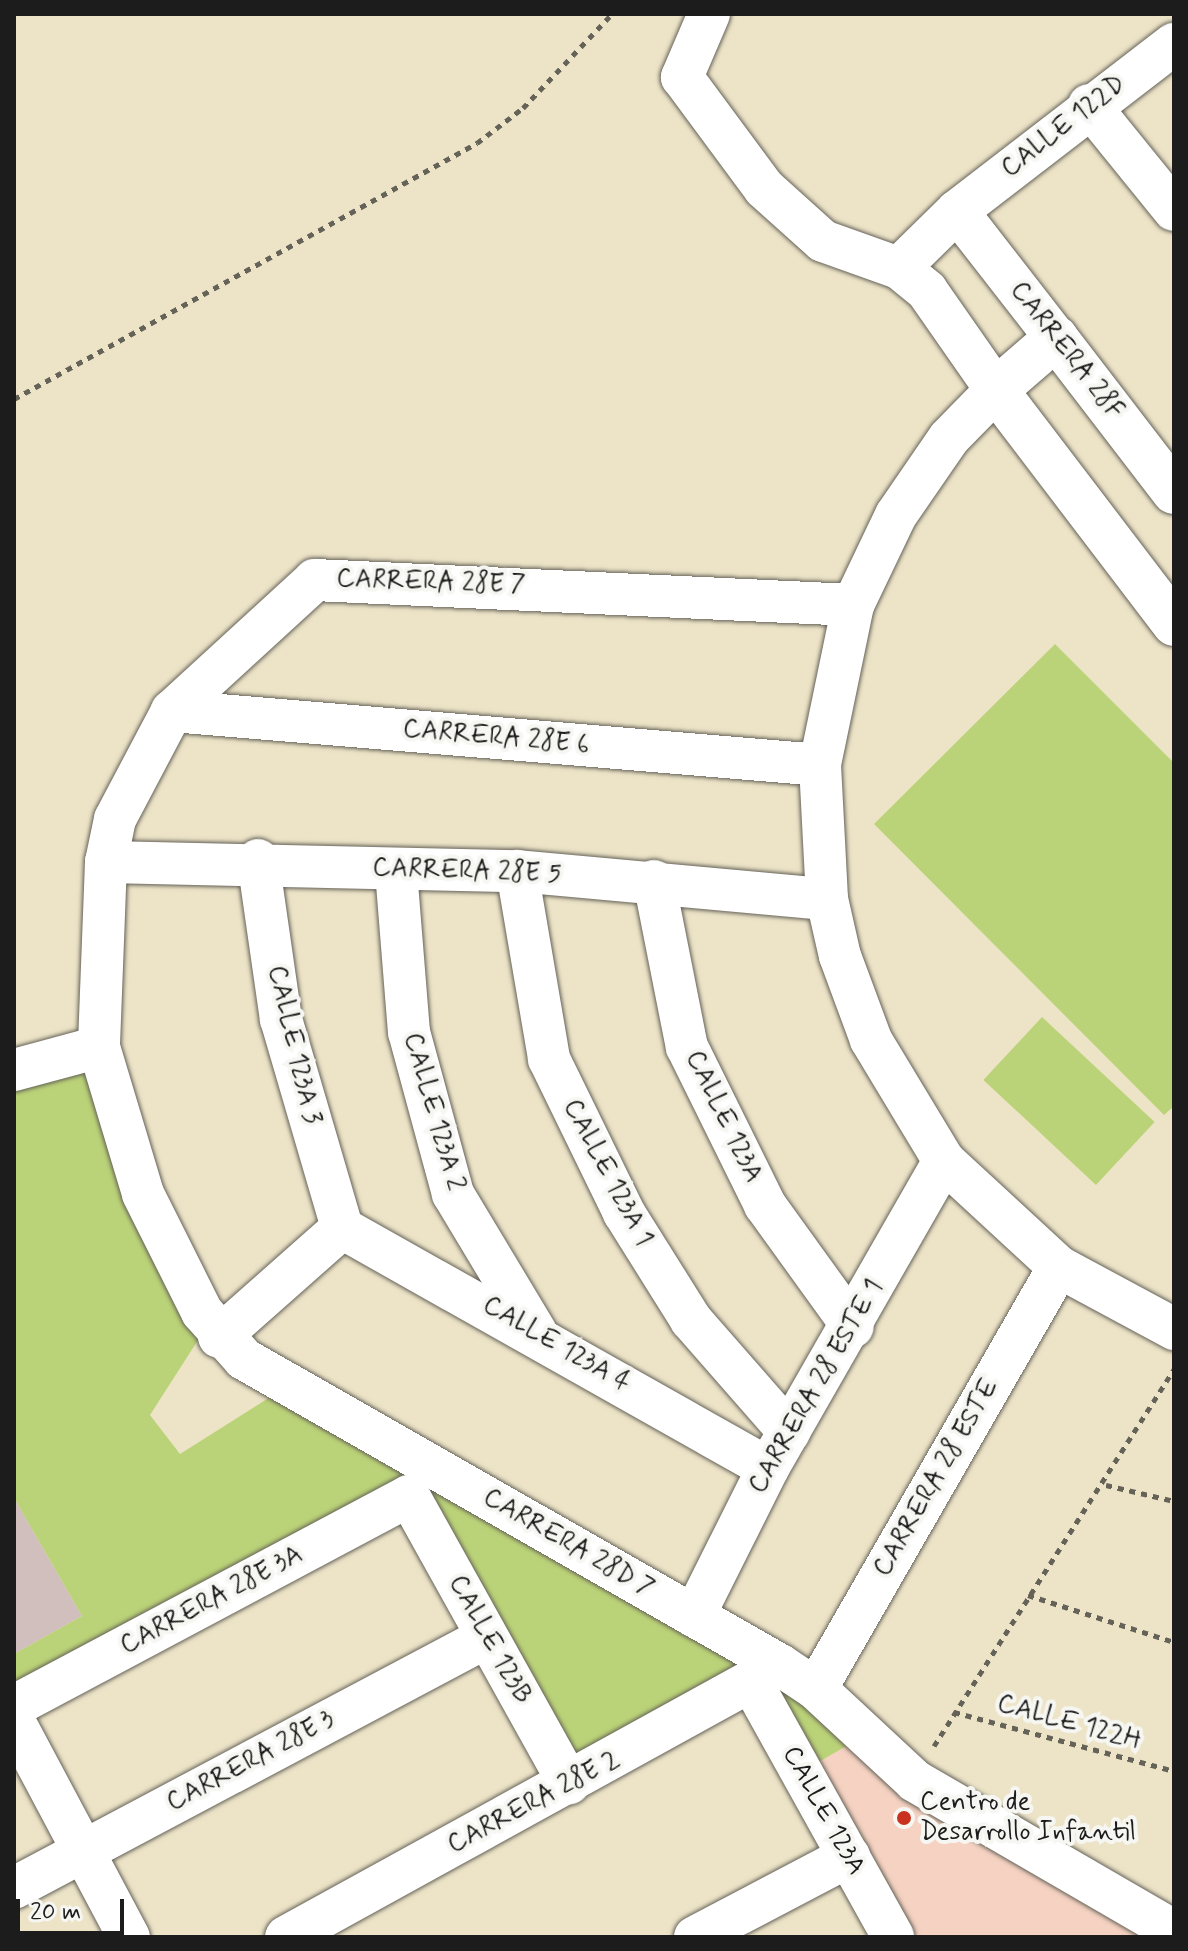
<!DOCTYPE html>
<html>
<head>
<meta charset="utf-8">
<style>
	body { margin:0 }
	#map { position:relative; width:1188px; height:1951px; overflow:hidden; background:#ede4c8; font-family:Mynerve,sans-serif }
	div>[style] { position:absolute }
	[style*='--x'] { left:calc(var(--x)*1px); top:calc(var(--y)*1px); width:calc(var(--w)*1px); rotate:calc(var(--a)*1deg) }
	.built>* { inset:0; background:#f5d2c2 }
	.industrial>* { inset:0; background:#d1bfbd }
	.green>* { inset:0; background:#bbd378; transform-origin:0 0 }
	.path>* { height:5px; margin-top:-2.5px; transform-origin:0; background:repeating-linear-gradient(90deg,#656258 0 6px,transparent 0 12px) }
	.roads { filter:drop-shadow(0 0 2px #656258) drop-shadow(0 0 2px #656258) }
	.minor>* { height:42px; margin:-21px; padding:0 21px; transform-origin:21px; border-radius:21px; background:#fff }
	.tertiary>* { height:44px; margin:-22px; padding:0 22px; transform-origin:22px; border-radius:22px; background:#fff }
	.dots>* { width:22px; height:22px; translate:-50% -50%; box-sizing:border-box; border:4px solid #f6f6f2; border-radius:50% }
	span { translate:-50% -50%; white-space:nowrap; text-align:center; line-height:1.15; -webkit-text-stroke:8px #f6f6f2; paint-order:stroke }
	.street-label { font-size:26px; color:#1c1c1c }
	.poi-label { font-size:26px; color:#1c1c1c }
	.left { translate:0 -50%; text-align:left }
	.frame { position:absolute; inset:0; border:16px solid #1c1c1c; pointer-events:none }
	.scale { position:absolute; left:16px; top:1899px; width:108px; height:36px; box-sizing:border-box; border:4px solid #1c1c1c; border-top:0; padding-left:10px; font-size:24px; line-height:28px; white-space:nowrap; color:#1c1c1c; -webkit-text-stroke:6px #f6f6f2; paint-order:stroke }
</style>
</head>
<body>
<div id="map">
	<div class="built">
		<i style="clip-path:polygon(864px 1736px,1174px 1937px,893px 1937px,801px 1772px)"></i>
	</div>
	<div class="industrial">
		<i style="clip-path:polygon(14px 1498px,82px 1616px,14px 1654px)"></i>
	</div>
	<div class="green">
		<i style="clip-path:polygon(1055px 644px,1174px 763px,1174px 1106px,1164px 1115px,874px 824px)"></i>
		<i style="left:1042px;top:1017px;width:154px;height:86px;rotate:43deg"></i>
		<i style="clip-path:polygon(99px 1047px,209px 1323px,150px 1415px,180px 1454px,289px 1385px,864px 1736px,801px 1772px,753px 1686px,569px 1784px,409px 1496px,14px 1706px,14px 1654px,82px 1616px,14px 1498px,14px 1070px)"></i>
	</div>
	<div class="path">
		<i style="--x:14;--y:399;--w:529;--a:-28.94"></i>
		<i style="--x:477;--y:143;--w:58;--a:-37.3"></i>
		<i style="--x:523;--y:108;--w:129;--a:-46.6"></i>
		<i style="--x:1106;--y:1485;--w:70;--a:13.2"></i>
		<i style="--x:1028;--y:1595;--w:153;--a:17.8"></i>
		<i style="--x:954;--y:1712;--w:228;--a:15"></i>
		<i style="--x:934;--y:1746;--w:447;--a:-57.5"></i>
	</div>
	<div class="roads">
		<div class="minor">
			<i style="--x:709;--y:14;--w:69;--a:113.2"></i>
			<i style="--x:682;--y:77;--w:138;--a:53.5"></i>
			<i style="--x:764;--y:188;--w:79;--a:41.9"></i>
			<i style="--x:823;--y:241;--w:81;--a:19.6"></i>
			<i style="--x:899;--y:268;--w:36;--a:39"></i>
			<i style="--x:927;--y:291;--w:121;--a:55.1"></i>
			<i style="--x:996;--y:390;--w:67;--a:134.4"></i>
			<i style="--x:949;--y:438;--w:93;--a:124.5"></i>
			<i style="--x:896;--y:515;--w:100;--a:115.5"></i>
			<i style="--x:853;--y:605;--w:163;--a:101.7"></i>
			<i style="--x:820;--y:765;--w:134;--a:87"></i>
			<i style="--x:827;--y:899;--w:58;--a:77.2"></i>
			<i style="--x:840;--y:956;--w:90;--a:69.7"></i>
			<i style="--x:871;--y:1040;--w:141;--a:58.9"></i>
			<i style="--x:944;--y:1161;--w:156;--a:42.7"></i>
			<i style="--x:1059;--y:1267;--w:131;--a:28.3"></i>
			<i style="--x:1089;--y:105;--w:135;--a:51"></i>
			<i style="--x:957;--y:211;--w:161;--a:52.1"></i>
			<i style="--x:899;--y:268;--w:81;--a:-44.5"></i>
			<i style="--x:957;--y:211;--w:274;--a:-37.6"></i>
			<i style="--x:853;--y:605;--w:539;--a:-177.34"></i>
			<i style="--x:315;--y:580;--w:194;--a:137.5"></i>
			<i style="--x:172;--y:711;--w:122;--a:117.8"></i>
			<i style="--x:115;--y:819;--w:44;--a:101.8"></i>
			<i style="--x:106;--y:862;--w:185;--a:92.2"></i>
			<i style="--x:99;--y:1047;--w:153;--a:73.3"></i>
			<i style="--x:143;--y:1194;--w:132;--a:63.4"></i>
			<i style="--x:202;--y:1312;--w:63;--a:48.2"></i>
			<i style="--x:244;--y:1359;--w:617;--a:29.72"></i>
			<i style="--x:780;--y:1665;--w:43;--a:33.7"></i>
			<i style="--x:816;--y:1689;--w:135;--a:42.9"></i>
			<i style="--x:915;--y:1781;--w:299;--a:30.1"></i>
			<i style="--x:172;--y:711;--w:650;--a:4.76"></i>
			<i style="--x:258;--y:860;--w:161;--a:81.8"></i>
			<i style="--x:281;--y:1019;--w:218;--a:73.7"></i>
			<i style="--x:106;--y:862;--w:411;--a:1.3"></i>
			<i style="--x:517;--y:871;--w:311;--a:5.2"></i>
			<i style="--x:396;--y:871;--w:162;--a:85.4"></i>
			<i style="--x:409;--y:1032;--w:168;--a:74.8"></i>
			<i style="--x:453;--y:1194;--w:161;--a:59"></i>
			<i style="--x:517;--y:871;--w:191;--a:80.3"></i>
			<i style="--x:549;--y:1059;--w:171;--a:64"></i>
			<i style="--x:624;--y:1213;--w:126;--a:57.9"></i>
			<i style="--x:691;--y:1320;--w:149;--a:48.8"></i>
			<i style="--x:654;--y:881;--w:169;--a:78.8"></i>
			<i style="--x:687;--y:1047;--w:176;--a:63.7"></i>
			<i style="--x:765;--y:1205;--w:150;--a:54.2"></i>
			<i style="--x:14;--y:1070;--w:88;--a:-15.1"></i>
			<i style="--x:342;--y:1228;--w:489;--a:29.4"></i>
			<i style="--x:219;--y:1337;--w:164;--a:-41.5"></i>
			<i style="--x:409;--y:1496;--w:329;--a:60.9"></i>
			<i style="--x:694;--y:1616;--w:165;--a:-63.4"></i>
			<i style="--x:768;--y:1468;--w:354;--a:-60.2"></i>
			<i style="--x:753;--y:1685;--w:288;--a:60.9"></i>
			<i style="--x:816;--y:1689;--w:487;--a:-60.1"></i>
			<i style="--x:14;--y:1706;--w:447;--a:-28"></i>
			<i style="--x:14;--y:1721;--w:245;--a:62"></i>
			<i style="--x:14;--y:1888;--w:535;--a:-27.95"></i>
			<i style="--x:286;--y:1937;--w:564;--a:-28.84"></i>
			<i style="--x:695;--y:1937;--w:174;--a:-27.7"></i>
		</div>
		<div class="tertiary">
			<i style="--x:1174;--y:492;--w:194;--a:-127.5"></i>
			<i style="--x:1056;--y:338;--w:79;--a:139.1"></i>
			<i style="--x:996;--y:390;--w:294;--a:52.7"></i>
		</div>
	</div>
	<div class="dots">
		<i style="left:904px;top:1818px;background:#c8321e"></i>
	</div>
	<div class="street-label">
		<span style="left:1064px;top:127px;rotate:-38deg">CALLE 122D</span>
		<span style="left:1066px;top:351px;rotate:52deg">CARRERA 28F</span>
		<span style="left:431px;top:583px;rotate:2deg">CARRERA 28E 7</span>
		<span style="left:496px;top:738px;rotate:5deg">CARRERA 28E 6</span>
		<span style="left:467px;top:872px;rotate:2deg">CARRERA 28E 5</span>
		<span style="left:293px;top:1045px;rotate:77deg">CALLE 123A 3</span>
		<span style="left:433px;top:1112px;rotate:74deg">CALLE 123A 2</span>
		<span style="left:723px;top:1117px;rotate:64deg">CALLE 123A</span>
		<span style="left:607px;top:1173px;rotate:62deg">CALLE 123A 1</span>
		<span style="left:556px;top:1345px;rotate:30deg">CALLE 123A 4</span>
		<span style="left:817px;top:1387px;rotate:-60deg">CARRERA 28 ESTE 1</span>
		<span style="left:937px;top:1478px;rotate:-60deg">CARRERA 28 ESTE</span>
		<span style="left:568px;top:1544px;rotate:30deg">CARRERA 28D 7</span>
		<span style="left:212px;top:1601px;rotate:-28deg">CARRERA 28E 3A</span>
		<span style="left:489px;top:1640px;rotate:61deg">CALLE 123B</span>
		<span style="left:1069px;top:1723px;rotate:15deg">CALLE 122H</span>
		<span style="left:251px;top:1762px;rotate:-28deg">CARRERA 28E 3</span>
		<span style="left:534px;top:1803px;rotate:-28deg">CARRERA 28E 2</span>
		<span style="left:823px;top:1811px;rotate:61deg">CALLE 123A</span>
	</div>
	<div class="poi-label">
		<span class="left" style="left:920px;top:1818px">Centro de<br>Desarrollo Infantil</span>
	</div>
	<div class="frame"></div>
	<div class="scale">20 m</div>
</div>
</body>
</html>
